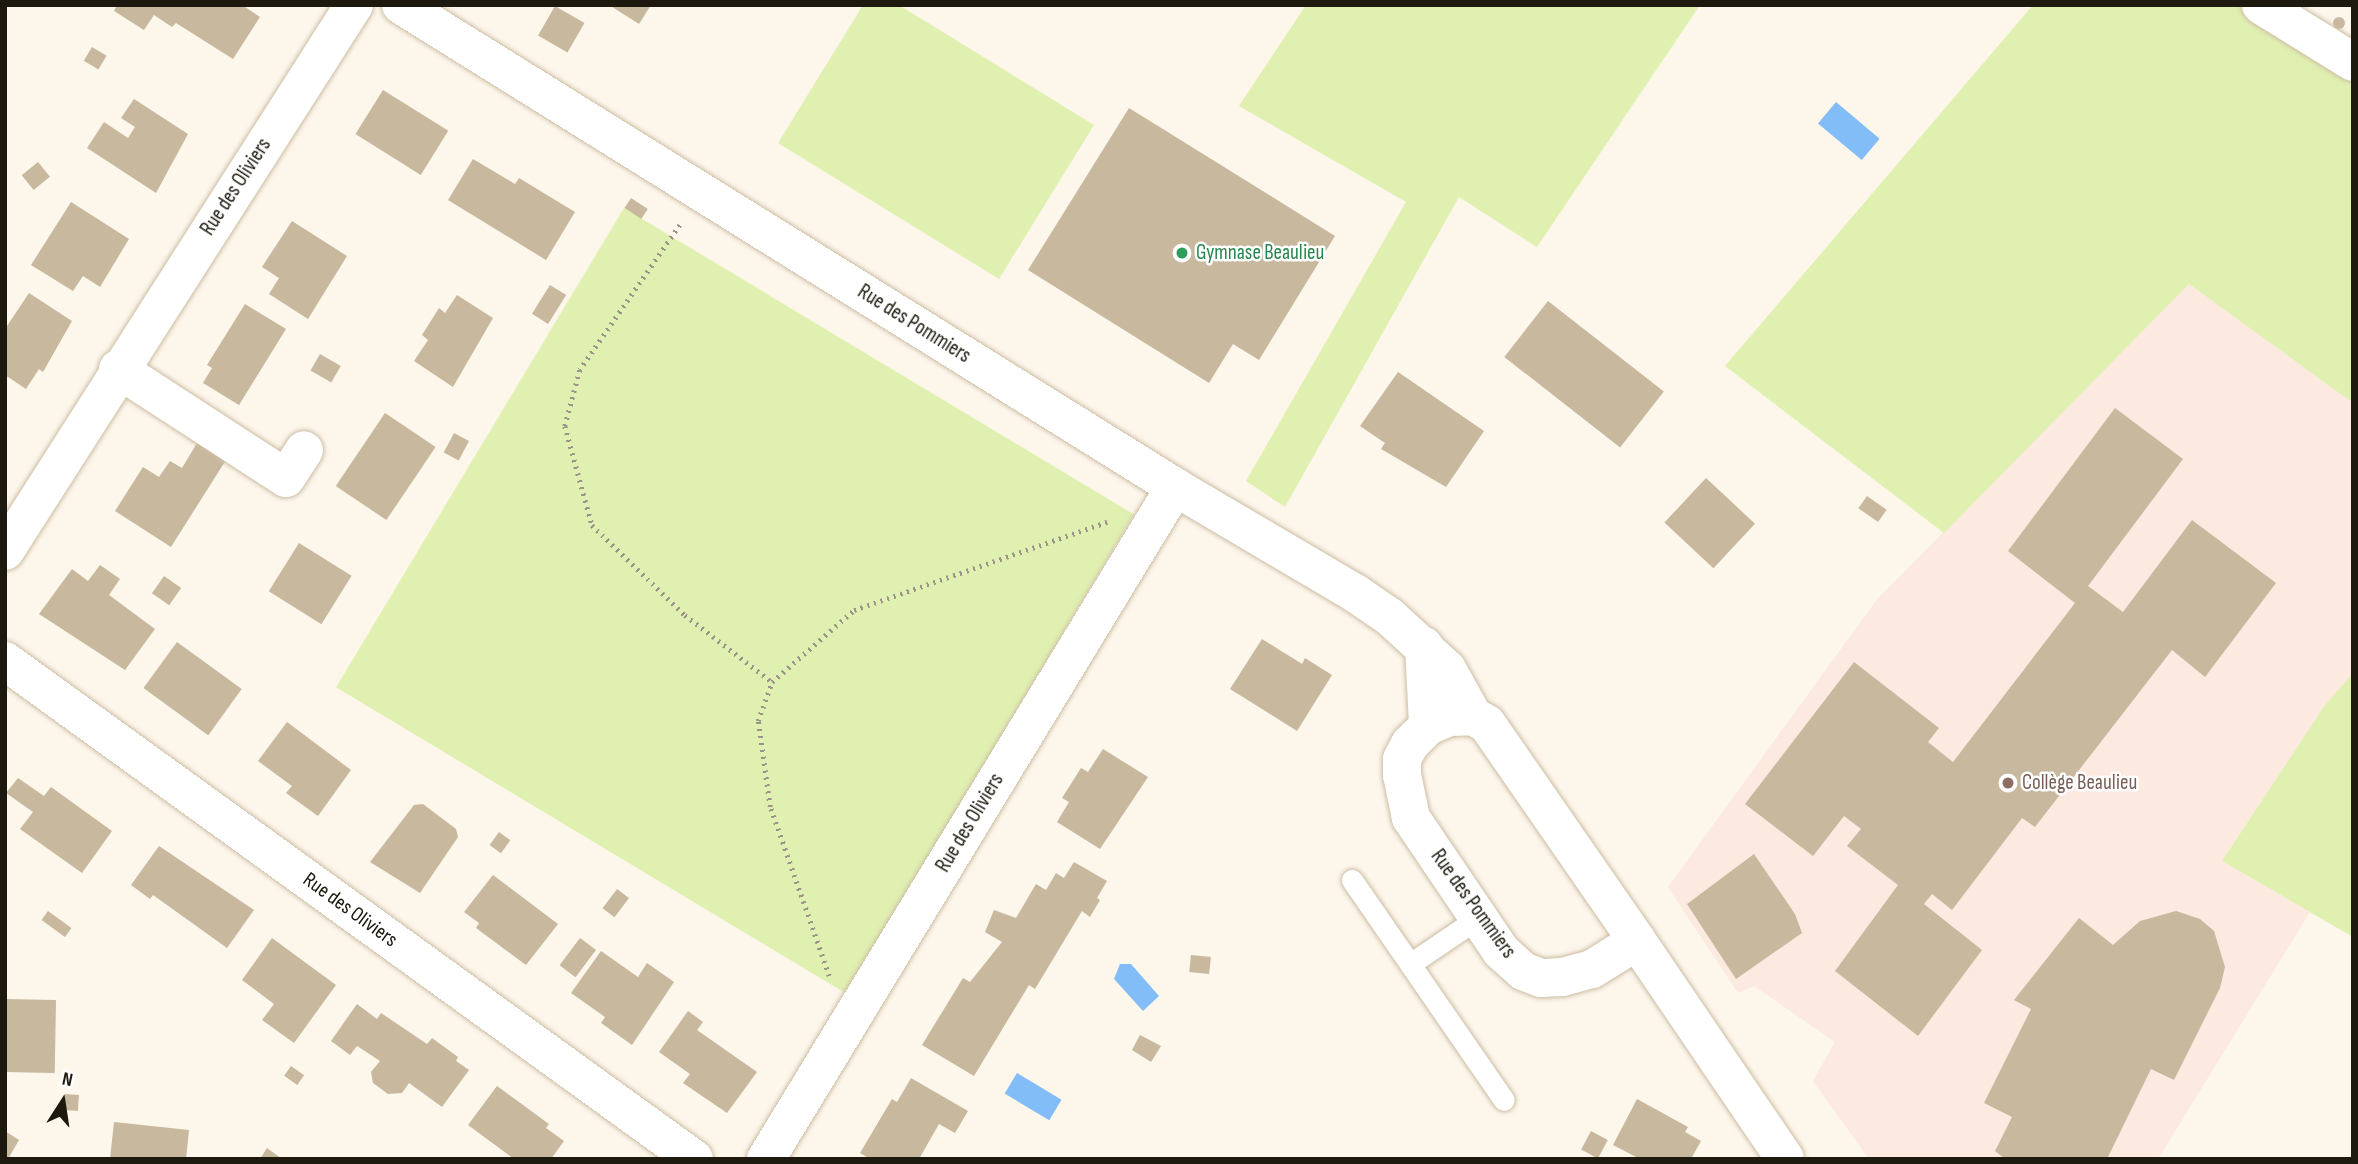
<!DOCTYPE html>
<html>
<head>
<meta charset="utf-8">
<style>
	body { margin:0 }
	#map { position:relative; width:2358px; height:1164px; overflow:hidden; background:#fdf6eb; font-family:"Sofia Sans Condensed",sans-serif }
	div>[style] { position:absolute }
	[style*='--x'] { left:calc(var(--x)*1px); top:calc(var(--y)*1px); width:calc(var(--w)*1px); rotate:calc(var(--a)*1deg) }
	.education>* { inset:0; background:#fce9e0 }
	.green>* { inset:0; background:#e0f0b1; transform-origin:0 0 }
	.water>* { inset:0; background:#82bdf7; transform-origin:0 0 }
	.building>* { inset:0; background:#c7b89e; transform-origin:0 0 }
	.round { border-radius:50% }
	.path>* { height:4.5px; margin-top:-2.25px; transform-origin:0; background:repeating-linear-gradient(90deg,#9b948a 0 2px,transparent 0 7px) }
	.roads { filter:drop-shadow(0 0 2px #ccbda3) drop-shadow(0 0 2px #ccbda3) }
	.service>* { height:21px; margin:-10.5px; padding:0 10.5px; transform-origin:10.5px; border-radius:10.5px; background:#fff }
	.minor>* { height:38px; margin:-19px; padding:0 19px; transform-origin:19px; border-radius:19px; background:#fff }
	.tertiary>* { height:38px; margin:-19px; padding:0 19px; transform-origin:19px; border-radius:19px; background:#fff }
	.dots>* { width:19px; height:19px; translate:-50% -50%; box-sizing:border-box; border:4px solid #fff; border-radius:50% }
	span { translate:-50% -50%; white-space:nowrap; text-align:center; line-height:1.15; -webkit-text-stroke:5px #fff; paint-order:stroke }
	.street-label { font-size:21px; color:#1e190f }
	.leisure-label { font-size:21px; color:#27864d }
	.left { translate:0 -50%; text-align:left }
	.education-label { font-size:21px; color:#785e54 }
	.frame { position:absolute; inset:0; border:7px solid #1e190f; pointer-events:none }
	.north { position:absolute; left:28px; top:1066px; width:70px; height:70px; -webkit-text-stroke:5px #fff; paint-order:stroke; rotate:12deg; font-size:19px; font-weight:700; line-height:28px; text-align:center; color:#1e190f }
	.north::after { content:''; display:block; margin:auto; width:24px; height:32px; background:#1e190f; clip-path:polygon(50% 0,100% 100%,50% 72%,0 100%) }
</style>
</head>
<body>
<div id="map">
	<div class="education">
		<i style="clip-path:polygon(2189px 284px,2353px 403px,2353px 673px,2325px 705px,2222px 861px,2310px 912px,2158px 1159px,1869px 1159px,1813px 1081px,1835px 1042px,1754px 986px,1738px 993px,1668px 887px,1878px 598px)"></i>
	</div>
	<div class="green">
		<i style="clip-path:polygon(863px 5px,899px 5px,1094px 125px,999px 279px,778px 143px)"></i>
		<i style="clip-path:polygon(1306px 5px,1700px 5px,1537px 247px,1459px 197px,1285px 507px,1246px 481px,1406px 202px,1239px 106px)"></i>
		<i style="clip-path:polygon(2033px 5px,2261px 5px,2353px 62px,2353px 403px,2189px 284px,1944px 533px,1725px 366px)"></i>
		<i style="left:624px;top:208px;width:595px;height:559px;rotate:31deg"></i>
		<i style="clip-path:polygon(2353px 673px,2353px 937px,2222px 861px,2325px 705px)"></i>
	</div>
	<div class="water">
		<i style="left:1836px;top:102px;width:57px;height:28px;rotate:40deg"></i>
		<i style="clip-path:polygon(1120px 964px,1131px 964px,1159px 996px,1143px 1011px,1114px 979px)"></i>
		<i style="left:1017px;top:1073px;width:52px;height:24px;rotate:31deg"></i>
	</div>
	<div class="building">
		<i style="clip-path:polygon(117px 5px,242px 5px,260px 17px,233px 59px,176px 23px,172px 27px,154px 15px,144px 30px,114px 11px)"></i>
		<i style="clip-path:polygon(609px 5px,651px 5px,639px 24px)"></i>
		<i style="left:555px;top:6px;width:34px;height:34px;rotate:30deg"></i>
		<i class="round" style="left:2333px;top:17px;width:12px;height:12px"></i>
		<i style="left:92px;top:47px;width:17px;height:16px;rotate:31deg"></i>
		<i style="left:383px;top:90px;width:77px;height:52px;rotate:32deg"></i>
		<i style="clip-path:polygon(134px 99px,188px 134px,156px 193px,87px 148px,104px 122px,128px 138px,135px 127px,121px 118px)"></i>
		<i style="clip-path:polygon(1129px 108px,1335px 236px,1259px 360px,1233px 344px,1209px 383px,1028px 270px)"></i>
		<i style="clip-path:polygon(473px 159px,515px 184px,519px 178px,575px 212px,546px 260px,448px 200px)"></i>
		<i style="left:38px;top:162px;width:19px;height:21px;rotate:51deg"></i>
		<i style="left:631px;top:198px;width:20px;height:12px;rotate:33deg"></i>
		<i style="clip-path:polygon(71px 202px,129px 239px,100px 287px,83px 276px,73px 291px,31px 265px)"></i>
		<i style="clip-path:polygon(292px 221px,347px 256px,308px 319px,269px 294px,279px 278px,262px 267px)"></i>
		<i style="left:550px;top:285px;width:19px;height:34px;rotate:32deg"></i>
		<i style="clip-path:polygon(29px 293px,72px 321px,43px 372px,39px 369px,26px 389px,5px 375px,5px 329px)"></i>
		<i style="clip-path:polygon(457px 295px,493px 318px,453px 387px,414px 361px,428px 340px,422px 335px,439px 308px,445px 313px)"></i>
		<i style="left:1548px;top:301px;width:147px;height:71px;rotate:38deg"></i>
		<i style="clip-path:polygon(245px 304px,286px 329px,239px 405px,203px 383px,212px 368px,207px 365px)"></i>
		<i style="left:320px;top:354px;width:24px;height:19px;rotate:30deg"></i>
		<i style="clip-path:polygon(1398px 372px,1484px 431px,1446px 487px,1381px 449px,1385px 443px,1360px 426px)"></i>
		<i style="clip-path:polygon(2115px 408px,2183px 459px,2088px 586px,2123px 612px,2192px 520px,2276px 583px,2205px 677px,2172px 650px,2035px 827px,2022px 818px,1952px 910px,1932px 894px,1924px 904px,1982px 950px,1918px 1036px,1835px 971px,1898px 885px,1847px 846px,1861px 829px,1844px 816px,1813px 856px,1745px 804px,1854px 662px,1939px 728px,1928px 742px,1953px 762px,2075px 603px,2008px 551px)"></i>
		<i style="left:385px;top:413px;width:61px;height:88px;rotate:34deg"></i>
		<i style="left:454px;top:433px;width:17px;height:22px;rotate:28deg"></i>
		<i style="clip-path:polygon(197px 443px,226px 460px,171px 547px,115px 511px,143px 467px,159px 477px,170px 461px,182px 468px)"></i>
		<i style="left:1706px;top:478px;width:67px;height:61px;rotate:43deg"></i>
		<i style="left:1867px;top:496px;width:24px;height:15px;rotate:35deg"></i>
		<i style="left:299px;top:543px;width:62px;height:57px;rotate:32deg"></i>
		<i style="clip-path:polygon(100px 565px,120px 579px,109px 595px,155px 629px,125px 670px,39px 614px,72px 569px,88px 581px)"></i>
		<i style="left:164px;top:576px;width:21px;height:21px;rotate:35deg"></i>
		<i style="clip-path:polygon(1262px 639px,1302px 664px,1305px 658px,1332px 675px,1297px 731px,1230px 689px)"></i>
		<i style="left:177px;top:642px;width:80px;height:57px;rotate:36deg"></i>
		<i style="clip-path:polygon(287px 722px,351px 770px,318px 816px,286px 793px,292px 786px,258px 761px)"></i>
		<i style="clip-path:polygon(1103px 749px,1148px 777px,1100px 849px,1057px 822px,1069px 802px,1062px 798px,1081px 768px,1088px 772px)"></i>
		<i style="clip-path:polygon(18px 778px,44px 796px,51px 787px,112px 831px,82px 873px,20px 829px,33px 812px,6px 793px)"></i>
		<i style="clip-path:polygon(423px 804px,456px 829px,458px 837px,420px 893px,370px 862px,414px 805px)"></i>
		<i style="left:499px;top:832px;width:14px;height:16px;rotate:36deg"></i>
		<i style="clip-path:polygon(159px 846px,254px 910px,227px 948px,153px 895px,150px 899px,131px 885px)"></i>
		<i style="clip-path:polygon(1754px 854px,1795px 914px,1802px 933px,1736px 979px,1687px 904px)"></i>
		<i style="clip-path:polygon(1074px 862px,1107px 881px,1097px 898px,1100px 900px,1090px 917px,1082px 911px,1035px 989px,1029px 985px,974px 1076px,922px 1045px,963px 978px,970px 982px,1002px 942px,985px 932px,994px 910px,1016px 918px,1036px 884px,1046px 890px,1056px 873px,1064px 878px)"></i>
		<i style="clip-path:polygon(493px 875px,558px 924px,526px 965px,476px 928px,479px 923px,464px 912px)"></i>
		<i style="left:617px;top:889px;width:15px;height:24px;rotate:37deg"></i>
		<i style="left:48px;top:911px;width:29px;height:11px;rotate:36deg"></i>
		<i style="clip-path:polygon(2176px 911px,2200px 919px,2214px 931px,2225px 967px,2220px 988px,2174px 1080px,2151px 1069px,2107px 1159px,2005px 1159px,1995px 1151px,2012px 1117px,1984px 1103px,2031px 1009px,2014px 1000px,2079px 918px,2113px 945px,2140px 921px)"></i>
		<i style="clip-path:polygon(272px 938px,336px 985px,294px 1043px,262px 1020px,274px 1004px,242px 980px)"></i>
		<i style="left:580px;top:938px;width:20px;height:34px;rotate:37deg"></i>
		<i style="clip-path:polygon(601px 951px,638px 977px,647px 963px,674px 982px,632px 1045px,601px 1023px,605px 1017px,571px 993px)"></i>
		<i style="left:1191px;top:955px;width:20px;height:17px;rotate:6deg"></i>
		<i style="left:5px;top:999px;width:51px;height:73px;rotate:1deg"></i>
		<i style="clip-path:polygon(357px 1004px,377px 1019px,381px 1013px,427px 1044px,432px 1038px,458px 1057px,456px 1061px,469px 1070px,442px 1107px,409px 1083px,402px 1093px,388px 1094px,373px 1083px,371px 1072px,380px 1061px,357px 1046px,350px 1055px,331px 1041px)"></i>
		<i style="clip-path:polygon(688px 1011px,703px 1022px,697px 1030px,757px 1072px,727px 1113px,683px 1083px,690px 1074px,659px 1052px)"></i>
		<i style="clip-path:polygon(1140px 1035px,1161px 1046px,1151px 1062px,1132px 1050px)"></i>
		<i style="left:291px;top:1066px;width:16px;height:12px;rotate:35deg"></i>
		<i style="clip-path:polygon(911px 1078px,968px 1111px,955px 1133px,939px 1124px,919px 1159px,870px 1159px,860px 1153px,892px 1099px,897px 1102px)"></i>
		<i style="clip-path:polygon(497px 1086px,549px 1124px,546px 1128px,564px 1141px,551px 1159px,514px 1159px,468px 1125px)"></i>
		<i style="left:65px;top:1094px;width:14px;height:16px;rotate:4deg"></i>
		<i style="clip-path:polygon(1637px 1099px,1688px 1127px,1685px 1132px,1701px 1141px,1691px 1159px,1640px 1159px,1613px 1145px)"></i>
		<i style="clip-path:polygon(114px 1122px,189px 1130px,186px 1159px,110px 1159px)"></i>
		<i style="clip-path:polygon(5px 1131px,19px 1140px,8px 1159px,5px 1159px)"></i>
		<i style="left:1591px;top:1131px;width:19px;height:21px;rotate:28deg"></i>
		<i style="clip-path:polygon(267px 1148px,282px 1159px,260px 1159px)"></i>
	</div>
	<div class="path">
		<i style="--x:680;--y:225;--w:176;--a:124.6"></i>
		<i style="--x:580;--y:370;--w:58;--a:105"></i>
		<i style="--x:565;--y:426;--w:103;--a:74.7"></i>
		<i style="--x:592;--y:525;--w:129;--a:44.1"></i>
		<i style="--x:685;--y:615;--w:110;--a:37.6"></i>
		<i style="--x:829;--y:976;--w:179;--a:-109.2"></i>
		<i style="--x:770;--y:807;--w:87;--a:-97.9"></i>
		<i style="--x:758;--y:721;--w:41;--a:-70.3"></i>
		<i style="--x:772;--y:682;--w:109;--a:-41.3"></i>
		<i style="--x:854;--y:610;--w:268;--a:-19.2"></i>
	</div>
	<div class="roads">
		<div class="service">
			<i style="--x:1352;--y:880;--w:267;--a:55.4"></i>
			<i style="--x:1410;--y:964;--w:86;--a:-34.1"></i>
		</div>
		<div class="minor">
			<i style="--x:401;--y:5;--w:912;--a:31.91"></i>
			<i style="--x:1175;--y:487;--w:209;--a:30.5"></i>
			<i style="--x:1355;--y:593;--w:42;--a:34.4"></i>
			<i style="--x:1390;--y:617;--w:77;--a:42.4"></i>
			<i style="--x:1447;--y:669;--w:54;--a:61"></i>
			<i style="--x:118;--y:369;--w:200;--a:33"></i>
			<i style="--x:286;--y:478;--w:33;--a:-57"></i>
			<i style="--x:5;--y:551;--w:648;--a:-57.41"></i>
			<i style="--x:1424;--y:646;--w:80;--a:87.1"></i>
			<i style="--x:5;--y:661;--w:850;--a:35.86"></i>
			<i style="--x:1637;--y:941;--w:53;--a:148.1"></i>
			<i style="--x:1592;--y:969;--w:31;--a:165"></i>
			<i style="--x:1562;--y:977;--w:21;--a:177"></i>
			<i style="--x:1541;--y:978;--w:19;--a:-159"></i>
			<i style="--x:1523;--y:971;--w:30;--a:-138"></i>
			<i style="--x:1501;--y:951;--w:161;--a:-124.1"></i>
			<i style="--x:1411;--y:818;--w:44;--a:-101.8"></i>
			<i style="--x:1402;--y:775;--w:16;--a:-90"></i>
			<i style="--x:1402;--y:759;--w:17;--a:-62"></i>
			<i style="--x:1410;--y:744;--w:25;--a:-45"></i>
			<i style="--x:1428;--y:726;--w:23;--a:-23"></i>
			<i style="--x:1449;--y:717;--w:24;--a:-2"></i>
			<i style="--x:1473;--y:716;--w:16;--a:30"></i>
			<i style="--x:1487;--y:724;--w:264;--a:55.3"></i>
			<i style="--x:1637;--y:941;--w:263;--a:55.8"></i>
			<i style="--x:766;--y:1159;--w:787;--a:-58.67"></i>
		</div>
		<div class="tertiary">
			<i style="--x:2261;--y:5;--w:108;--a:31.8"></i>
		</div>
	</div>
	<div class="dots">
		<i style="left:1182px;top:253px;background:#2e9e5b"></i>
		<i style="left:2008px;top:783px;background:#8d6e63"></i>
	</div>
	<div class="street-label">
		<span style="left:236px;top:187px;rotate:-57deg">Rue des Oliviers</span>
		<span style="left:914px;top:324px;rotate:32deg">Rue des Pommiers</span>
		<span style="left:970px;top:823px;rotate:-59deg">Rue des Oliviers</span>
		<span style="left:1473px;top:904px;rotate:54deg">Rue des Pommiers</span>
		<span style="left:350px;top:910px;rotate:36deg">Rue des Oliviers</span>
	</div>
	<div class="leisure-label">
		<span class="left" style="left:1196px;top:253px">Gymnase Beaulieu</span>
	</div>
	<div class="education-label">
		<span class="left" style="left:2022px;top:783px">Collège Beaulieu</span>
	</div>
	<div class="frame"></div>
	<div class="north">N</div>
</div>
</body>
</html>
